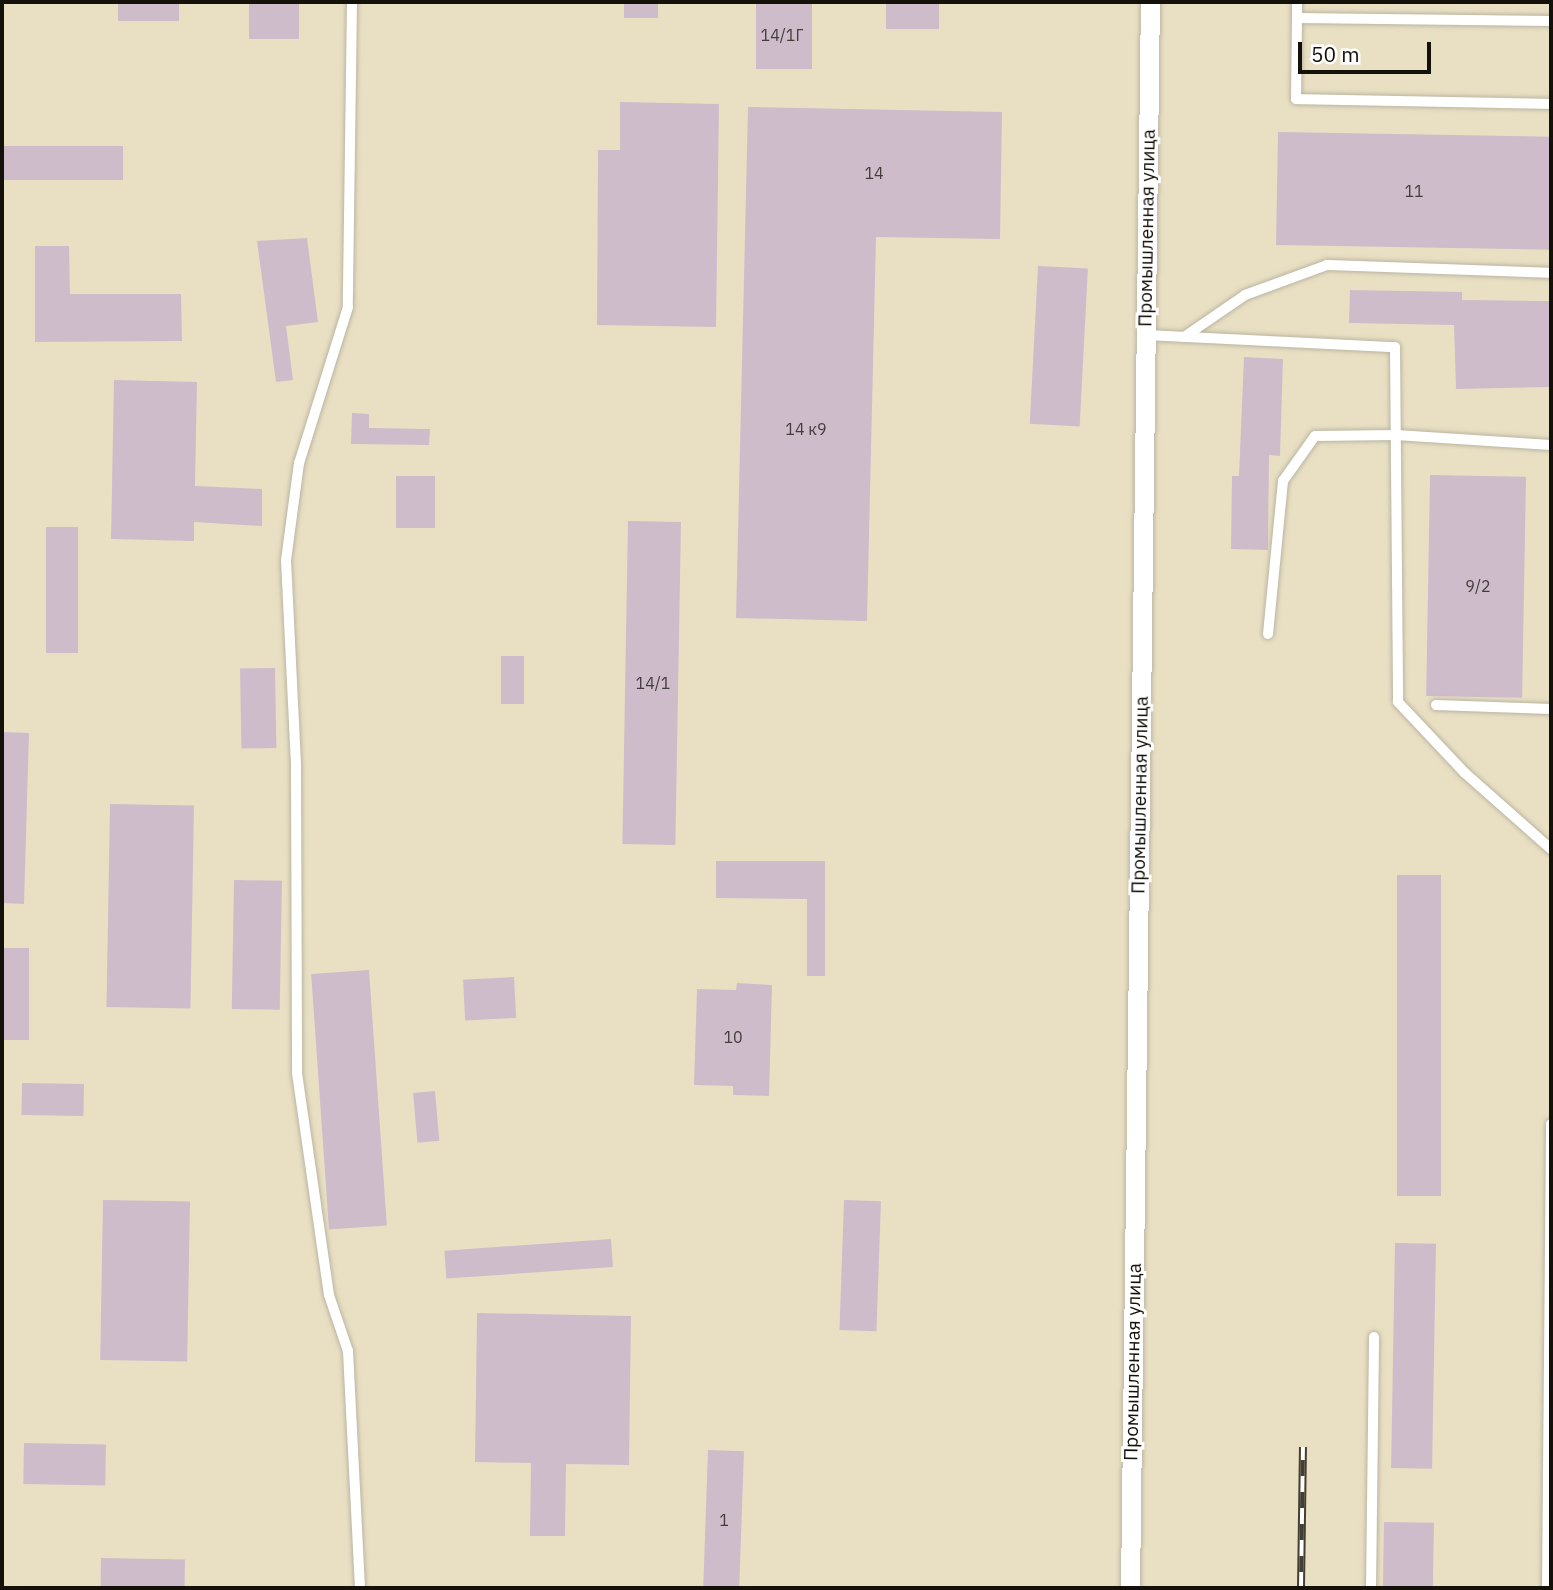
<!DOCTYPE html>
<html>
<head>
<meta charset="utf-8">
<style>
	body { margin:0 }
	#map { position:relative; width:1553px; height:1590px; overflow:hidden; background:#f2ecd7; font-family:"IBM Plex Sans",sans-serif }
	div>[style] { position:absolute }
	[style*='--x'] { left:calc(var(--x)*1px); top:calc(var(--y)*1px); width:calc(var(--w)*1px); rotate:calc(var(--a)*1deg) }
	.built>* { inset:0; background:#e9e0c4; transform-origin:0 0 }
	.building>* { inset:0; background:#cebccb; transform-origin:0 0 }
	.roads { filter:drop-shadow(0 0 2px #bbb5a1) drop-shadow(0 0 2px #bbb5a1) }
	.service>* { height:10px; margin:-5px; padding:0 5px; transform-origin:5px; border-radius:5px; background:#fff }
	.minor>* { height:19px; margin:-9.5px; padding:0 9.5px; transform-origin:9.5px; border-radius:9.5px; background:#fff }
	.rail>* { height:8px; margin-top:-4px; transform-origin:0; background:repeating-linear-gradient(90deg,#fff 0 16px,#433f35 0 32px); box-sizing:border-box; border-block:2px solid #433f35 }
	span { translate:-50% -50%; white-space:nowrap; text-align:center; line-height:1.15; -webkit-text-stroke:6px #fff; paint-order:stroke }
	.number-label { font-size:16px; color:#423c3a }
	.number-label span { -webkit-text-stroke-width:0 }
	.street-label { font-size:19px; color:#14110a }
	.frame { position:absolute; inset:0; border:4px solid #14110a; pointer-events:none }
	.scale { position:absolute; left:1298px; top:42px; width:133px; height:32px; box-sizing:border-box; border:4px solid #14110a; border-top:0; padding-left:9px; font-size:21px; line-height:24px; white-space:nowrap; color:#14110a; -webkit-text-stroke:5px #fff; paint-order:stroke }
</style>
</head>
<body>
<div id="map">
	<div class="built">
		<i style="left:2px;top:2px;width:1549px;height:1586px"></i>
	</div>
	<div class="building">
		<i style="left:118px;top:2px;width:61px;height:19px"></i>
		<i style="left:249px;top:2px;width:50px;height:37px"></i>
		<i style="left:624px;top:2px;width:34px;height:16px"></i>
		<i style="left:756px;top:2px;width:56px;height:67px"></i>
		<i style="left:886px;top:2px;width:53px;height:27px"></i>
		<i style="clip-path:polygon(620px 102px,719px 104px,716px 327px,597px 325px,598px 150px,620px 150px)"></i>
		<i style="clip-path:polygon(748px 107px,1002px 112px,1000px 239px,876px 237px,867px 621px,736px 618px)"></i>
		<i style="left:1278px;top:132px;width:273px;height:113px;rotate:1deg"></i>
		<i style="left:2px;top:146px;width:121px;height:34px"></i>
		<i style="clip-path:polygon(307px 238px,318px 322px,286px 326px,293px 380px,276px 382px,257px 241px)"></i>
		<i style="clip-path:polygon(35px 246px,69px 246px,70px 294px,181px 294px,182px 341px,35px 342px)"></i>
		<i style="left:1038px;top:266px;width:50px;height:158px;rotate:3deg"></i>
		<i style="clip-path:polygon(1350px 290px,1462px 292px,1462px 300px,1551px 301px,1551px 387px,1456px 389px,1454px 325px,1349px 323px)"></i>
		<i style="clip-path:polygon(1244px 357px,1283px 359px,1280px 456px,1269px 455px,1268px 550px,1231px 549px,1232px 476px,1239px 476px)"></i>
		<i style="clip-path:polygon(114px 380px,197px 382px,195px 486px,262px 489px,262px 526px,194px 522px,194px 541px,111px 539px)"></i>
		<i style="clip-path:polygon(352px 413px,369px 414px,369px 428px,430px 429px,429px 445px,351px 444px)"></i>
		<i style="left:1430px;top:475px;width:96px;height:221px;rotate:1deg"></i>
		<i style="left:396px;top:476px;width:39px;height:52px"></i>
		<i style="left:628px;top:521px;width:53px;height:323px;rotate:1deg"></i>
		<i style="left:46px;top:527px;width:32px;height:126px"></i>
		<i style="left:501px;top:656px;width:23px;height:48px"></i>
		<i style="left:275px;top:668px;width:80px;height:35px;rotate:89deg"></i>
		<i style="clip-path:polygon(2px 732px,29px 733px,24px 904px,2px 903px)"></i>
		<i style="left:110px;top:804px;width:84px;height:203px;rotate:1deg"></i>
		<i style="clip-path:polygon(716px 861px,825px 861px,825px 976px,807px 976px,807px 899px,716px 898px)"></i>
		<i style="left:1397px;top:875px;width:44px;height:321px"></i>
		<i style="left:234px;top:880px;width:48px;height:129px;rotate:1deg"></i>
		<i style="left:2px;top:948px;width:27px;height:92px"></i>
		<i style="left:369px;top:970px;width:256px;height:58px;rotate:86deg"></i>
		<i style="left:514px;top:977px;width:41px;height:51px;rotate:87deg"></i>
		<i style="clip-path:polygon(737px 983px,772px 985px,769px 1096px,733px 1095px,733px 1086px,694px 1085px,697px 989px,736px 990px)"></i>
		<i style="left:22px;top:1083px;width:62px;height:32px;rotate:1deg"></i>
		<i style="left:435px;top:1091px;width:50px;height:22px;rotate:85deg"></i>
		<i style="left:103px;top:1200px;width:87px;height:160px;rotate:1deg"></i>
		<i style="left:844px;top:1200px;width:37px;height:130px;rotate:2deg"></i>
		<i style="left:611px;top:1239px;width:28px;height:167px;rotate:86deg"></i>
		<i style="left:1395px;top:1243px;width:41px;height:225px;rotate:1deg"></i>
		<i style="clip-path:polygon(477px 1313px,631px 1316px,629px 1465px,566px 1464px,565px 1536px,530px 1536px,531px 1463px,475px 1462px)"></i>
		<i style="left:24px;top:1443px;width:82px;height:41px;rotate:1deg"></i>
		<i style="left:708px;top:1450px;width:36px;height:138px;rotate:2deg"></i>
		<i style="left:1384px;top:1522px;width:50px;height:66px;rotate:1deg"></i>
		<i style="left:101px;top:1558px;width:84px;height:30px;rotate:1deg"></i>
	</div>
	<div class="roads">
		<div class="service">
			<i style="--x:352;--y:2;--w:305;--a:90.8"></i>
			<i style="--x:348;--y:307;--w:164;--a:107.4"></i>
			<i style="--x:299;--y:463;--w:98;--a:97.6"></i>
			<i style="--x:286;--y:560;--w:205;--a:87.2"></i>
			<i style="--x:296;--y:765;--w:308;--a:89.8"></i>
			<i style="--x:297;--y:1073;--w:224;--a:81.8"></i>
			<i style="--x:329;--y:1295;--w:59;--a:71.3"></i>
			<i style="--x:348;--y:1351;--w:237;--a:87.1"></i>
			<i style="--x:1297;--y:2;--w:16;--a:90"></i>
			<i style="--x:1551;--y:21;--w:254;--a:-179.3"></i>
			<i style="--x:1297;--y:18;--w:81;--a:90.7"></i>
			<i style="--x:1296;--y:99;--w:255;--a:1.1"></i>
			<i style="--x:1146;--y:335;--w:249;--a:2.8"></i>
			<i style="--x:1395;--y:347;--w:355;--a:89.5"></i>
			<i style="--x:1398;--y:702;--w:98;--a:46.7"></i>
			<i style="--x:1465;--y:773;--w:115;--a:41.5"></i>
			<i style="--x:1184;--y:337;--w:74;--a:-34.5"></i>
			<i style="--x:1245;--y:295;--w:87;--a:-20.1"></i>
			<i style="--x:1327;--y:265;--w:224;--a:2"></i>
			<i style="--x:1268;--y:634;--w:154;--a:-84.4"></i>
			<i style="--x:1283;--y:481;--w:55;--a:-54.6"></i>
			<i style="--x:1315;--y:436;--w:81;--a:-0.7"></i>
			<i style="--x:1396;--y:435;--w:155;--a:3.7"></i>
			<i style="--x:1436;--y:705;--w:115;--a:2"></i>
			<i style="--x:1371;--y:1588;--w:251;--a:-89.3"></i>
			<i style="--x:1547;--y:1588;--w:464;--a:-89.5"></i>
		</div>
		<div class="minor">
			<i style="--x:1130;--y:1588;--w:1586;--a:-89.28"></i>
		</div>
	</div>
	<div class="rail">
		<i style="--x:1301;--y:1588;--w:141;--a:-89.2"></i>
	</div>
	<div class="number-label">
		<span style="left:782px;top:35px">14/1Г</span>
		<span style="left:874px;top:173px">14</span>
		<span style="left:1414px;top:191px">11</span>
		<span style="left:806px;top:429px">14 к9</span>
		<span style="left:1478px;top:586px">9/2</span>
		<span style="left:653px;top:683px">14/1</span>
		<span style="left:733px;top:1037px">10</span>
		<span style="left:724px;top:1520px">1</span>
	</div>
	<div class="street-label">
		<span style="left:1147px;top:228px;rotate:-89deg">Промышленная улица</span>
		<span style="left:1140px;top:795px;rotate:-89deg">Промышленная улица</span>
		<span style="left:1133px;top:1362px;rotate:-89deg">Промышленная улица</span>
	</div>
	<div class="frame"></div>
	<div class="scale">50 m</div>
</div>
</body>
</html>
